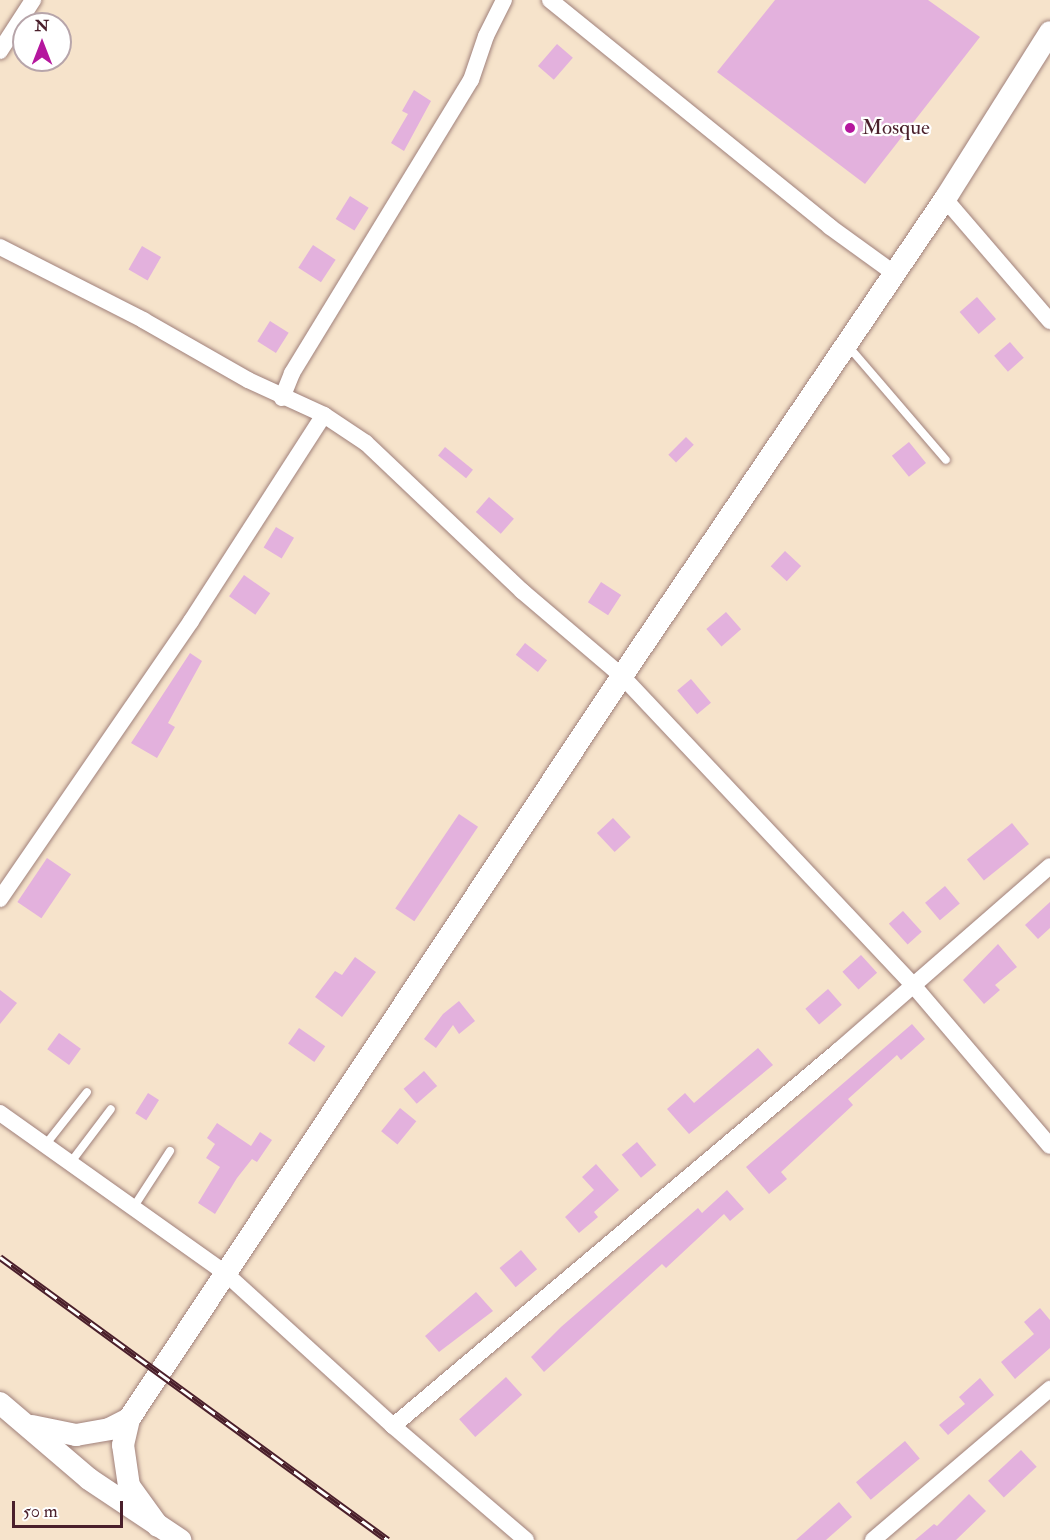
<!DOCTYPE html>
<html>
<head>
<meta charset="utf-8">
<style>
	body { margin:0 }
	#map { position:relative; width:1050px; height:1540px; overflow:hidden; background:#f6e3cb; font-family:"IM FELL Double Pica",serif }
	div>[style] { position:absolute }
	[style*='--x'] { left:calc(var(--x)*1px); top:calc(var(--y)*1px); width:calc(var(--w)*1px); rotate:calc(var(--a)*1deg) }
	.building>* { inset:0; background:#e3b1dd; transform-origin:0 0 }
	.roads { filter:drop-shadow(0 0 2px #a0817b) drop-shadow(0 0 2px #a0817b) }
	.lane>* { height:8px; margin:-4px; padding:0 4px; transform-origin:4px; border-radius:4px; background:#fff }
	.street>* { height:16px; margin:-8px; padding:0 8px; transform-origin:8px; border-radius:8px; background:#fff }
	.secondary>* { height:22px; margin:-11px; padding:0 11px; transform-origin:11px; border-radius:11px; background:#fff }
	.rail>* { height:7px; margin-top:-3.5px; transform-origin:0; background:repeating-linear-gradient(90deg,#fff 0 14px,#4a1f2b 0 28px); box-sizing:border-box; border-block:2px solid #4a1f2b }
	.dots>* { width:16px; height:16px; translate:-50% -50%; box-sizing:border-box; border:3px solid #fff; border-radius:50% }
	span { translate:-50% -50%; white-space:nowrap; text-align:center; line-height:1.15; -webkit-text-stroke:4.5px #fff; paint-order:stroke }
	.poi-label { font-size:21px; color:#4a1f2b }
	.left { translate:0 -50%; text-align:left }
	.north { position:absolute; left:12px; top:12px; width:60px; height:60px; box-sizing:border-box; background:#fff; border:2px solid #b7a5aa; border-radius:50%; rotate:0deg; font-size:16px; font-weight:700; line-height:24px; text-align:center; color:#4a1f2b }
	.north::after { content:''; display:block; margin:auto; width:21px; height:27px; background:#b5179e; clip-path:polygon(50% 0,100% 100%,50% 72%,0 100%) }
	.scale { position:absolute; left:12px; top:1501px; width:111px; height:27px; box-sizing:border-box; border:3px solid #4a1f2b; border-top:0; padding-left:8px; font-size:18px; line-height:21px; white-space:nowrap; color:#4a1f2b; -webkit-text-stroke:4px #fff; paint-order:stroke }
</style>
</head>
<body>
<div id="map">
	<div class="building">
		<i style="clip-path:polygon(775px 0,928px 0,980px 37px,865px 184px,717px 72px)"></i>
		<i style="left:557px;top:44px;width:21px;height:29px;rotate:41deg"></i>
		<i style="clip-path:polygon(414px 90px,431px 101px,404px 151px,391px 143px,408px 114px,402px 111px)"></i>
		<i style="left:350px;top:196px;width:22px;height:27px;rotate:32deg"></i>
		<i style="left:313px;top:245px;width:27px;height:27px;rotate:33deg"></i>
		<i style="left:142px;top:246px;width:22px;height:27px;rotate:30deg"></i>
		<i style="left:977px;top:297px;width:29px;height:23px;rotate:49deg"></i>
		<i style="left:270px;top:321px;width:22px;height:24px;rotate:32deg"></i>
		<i style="left:1010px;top:342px;width:21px;height:21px;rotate:49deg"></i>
		<i style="left:686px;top:437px;width:11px;height:25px;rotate:45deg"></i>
		<i style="left:909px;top:442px;width:27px;height:22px;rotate:51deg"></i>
		<i style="left:445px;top:447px;width:36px;height:11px;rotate:39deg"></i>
		<i style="left:489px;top:497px;width:33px;height:20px;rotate:41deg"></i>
		<i style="left:276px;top:527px;width:21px;height:24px;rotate:31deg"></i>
		<i style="left:785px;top:551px;width:22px;height:21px;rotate:43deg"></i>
		<i style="left:244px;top:575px;width:32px;height:26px;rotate:35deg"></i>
		<i style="left:601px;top:582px;width:24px;height:24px;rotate:33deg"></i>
		<i style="left:726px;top:612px;width:23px;height:26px;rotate:49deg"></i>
		<i style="left:525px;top:643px;width:28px;height:15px;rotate:38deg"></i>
		<i style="clip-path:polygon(190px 653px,202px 661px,168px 723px,175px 727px,157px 758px,131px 743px)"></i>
		<i style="left:691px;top:679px;width:31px;height:18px;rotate:50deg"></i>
		<i style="left:459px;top:814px;width:23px;height:114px;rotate:34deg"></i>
		<i style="left:613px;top:818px;width:26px;height:22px;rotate:47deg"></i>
		<i style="left:1012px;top:823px;width:27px;height:58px;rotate:51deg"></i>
		<i style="left:47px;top:858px;width:29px;height:53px;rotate:34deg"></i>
		<i style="left:945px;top:886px;width:23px;height:26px;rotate:50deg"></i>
		<i style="clip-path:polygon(1050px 902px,1050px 928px,1038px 939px,1025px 925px)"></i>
		<i style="left:903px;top:911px;width:28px;height:19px;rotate:48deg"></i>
		<i style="clip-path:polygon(998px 944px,1017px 967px,995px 985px,1000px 990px,984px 1004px,963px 980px)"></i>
		<i style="left:861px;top:955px;width:24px;height:25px;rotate:48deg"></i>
		<i style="clip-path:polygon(355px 957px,376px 972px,342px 1017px,315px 997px,335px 971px,342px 975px)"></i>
		<i style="left:828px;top:989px;width:21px;height:30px;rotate:49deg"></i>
		<i style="clip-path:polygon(0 990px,17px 1003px,0 1024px)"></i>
		<i style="clip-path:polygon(459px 1001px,475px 1021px,459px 1034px,453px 1025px,436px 1048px,424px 1039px,443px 1014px)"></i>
		<i style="clip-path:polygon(912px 1024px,925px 1039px,901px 1060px,897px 1055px,848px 1099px,853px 1105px,781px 1172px,787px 1179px,769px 1194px,746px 1167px)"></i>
		<i style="left:299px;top:1028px;width:32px;height:19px;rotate:35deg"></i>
		<i style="left:59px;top:1033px;width:27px;height:20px;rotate:36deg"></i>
		<i style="clip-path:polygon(758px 1048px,773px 1065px,689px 1134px,667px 1109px,685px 1093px,694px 1103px)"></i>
		<i style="left:424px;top:1071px;width:20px;height:27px;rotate:49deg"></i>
		<i style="left:148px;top:1093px;width:13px;height:24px;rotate:32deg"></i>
		<i style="left:400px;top:1108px;width:21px;height:30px;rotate:39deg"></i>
		<i style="clip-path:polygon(217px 1123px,251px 1146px,260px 1132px,272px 1140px,257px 1162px,252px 1159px,237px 1178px,215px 1214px,198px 1203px,220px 1167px,206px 1158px,215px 1144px,207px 1138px)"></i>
		<i style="left:637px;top:1142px;width:30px;height:20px;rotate:50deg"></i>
		<i style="clip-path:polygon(596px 1164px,619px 1190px,594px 1212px,598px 1217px,579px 1233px,565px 1217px,594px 1190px,582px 1177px)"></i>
		<i style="clip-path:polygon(727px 1190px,744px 1209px,730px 1221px,724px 1214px,666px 1268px,662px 1264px,544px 1372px,531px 1357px,561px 1327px,698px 1208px,702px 1213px)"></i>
		<i style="left:521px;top:1250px;width:25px;height:28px;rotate:50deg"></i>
		<i style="clip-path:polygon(476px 1292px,493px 1311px,439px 1352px,425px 1336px)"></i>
		<i style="clip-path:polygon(1040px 1308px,1050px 1320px,1050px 1348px,1015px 1379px,1001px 1362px,1034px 1334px,1024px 1322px)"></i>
		<i style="left:506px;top:1377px;width:24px;height:63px;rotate:48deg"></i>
		<i style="clip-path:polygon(980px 1378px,994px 1395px,948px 1435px,939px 1425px,965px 1404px,959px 1397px)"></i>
		<i style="left:905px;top:1441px;width:23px;height:64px;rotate:50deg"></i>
		<i style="left:1021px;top:1450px;width:23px;height:45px;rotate:47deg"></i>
		<i style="clip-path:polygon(969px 1494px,986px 1511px,956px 1540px,915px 1540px,934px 1524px,937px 1526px)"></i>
		<i style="clip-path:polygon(839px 1502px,852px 1517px,826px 1540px,796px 1540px)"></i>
	</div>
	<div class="roads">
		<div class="lane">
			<i style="--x:848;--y:346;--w:150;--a:49.3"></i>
			<i style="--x:46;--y:1144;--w:66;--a:-51.7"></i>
			<i style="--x:71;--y:1162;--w:66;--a:-53"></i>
			<i style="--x:133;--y:1208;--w:68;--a:-57"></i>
		</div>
		<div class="street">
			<i style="--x:550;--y:0;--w:360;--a:39"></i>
			<i style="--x:830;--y:227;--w:80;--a:35.9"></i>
			<i style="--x:0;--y:51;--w:61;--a:-57.1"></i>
			<i style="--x:945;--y:199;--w:161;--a:49.3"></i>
			<i style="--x:0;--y:247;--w:161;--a:27"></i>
			<i style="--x:143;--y:320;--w:121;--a:29.7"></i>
			<i style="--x:248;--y:380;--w:84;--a:24.7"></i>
			<i style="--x:324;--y:415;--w:50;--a:33.7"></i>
			<i style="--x:366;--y:443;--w:215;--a:43.5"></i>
			<i style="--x:522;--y:591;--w:131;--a:40.4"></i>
			<i style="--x:622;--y:676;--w:424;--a:46.7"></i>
			<i style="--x:913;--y:985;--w:211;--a:49.6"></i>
			<i style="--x:282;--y:398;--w:27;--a:-68"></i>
			<i style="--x:292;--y:373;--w:343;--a:-58.6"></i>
			<i style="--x:471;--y:80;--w:46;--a:-71.2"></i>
			<i style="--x:486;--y:36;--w:40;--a:-63.4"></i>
			<i style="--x:0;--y:899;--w:337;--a:-55.5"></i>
			<i style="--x:191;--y:621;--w:245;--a:-57.2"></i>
			<i style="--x:0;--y:1113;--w:275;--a:35.4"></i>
			<i style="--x:224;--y:1272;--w:229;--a:42.3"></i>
			<i style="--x:393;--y:1426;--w:175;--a:40.6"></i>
			<i style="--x:393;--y:1426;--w:582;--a:-40.12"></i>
			<i style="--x:838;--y:1051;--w:281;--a:-41.1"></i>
			<i style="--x:873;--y:1540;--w:233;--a:-40.5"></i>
		</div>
		<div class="secondary">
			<i style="--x:0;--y:1403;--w:117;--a:40.5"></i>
			<i style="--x:89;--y:1479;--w:110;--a:33.8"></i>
			<i style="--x:32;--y:1426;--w:45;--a:11.6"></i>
			<i style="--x:76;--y:1435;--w:34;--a:-10"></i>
			<i style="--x:109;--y:1429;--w:22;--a:-27"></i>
			<i style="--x:158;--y:1526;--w:49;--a:-125.9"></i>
			<i style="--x:129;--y:1486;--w:41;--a:-98.3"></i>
			<i style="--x:123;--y:1445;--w:27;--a:-77"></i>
			<i style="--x:129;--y:1419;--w:892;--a:-56.43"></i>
			<i style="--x:622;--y:676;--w:576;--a:-55.9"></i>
			<i style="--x:945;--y:199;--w:197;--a:-57.8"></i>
		</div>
	</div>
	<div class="rail">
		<i style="--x:0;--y:1257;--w:480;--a:36.1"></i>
	</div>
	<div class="dots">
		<i style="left:850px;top:128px;background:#b5179e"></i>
	</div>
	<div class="poi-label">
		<span class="left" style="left:862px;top:128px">Mosque</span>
	</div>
	<div class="north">N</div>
	<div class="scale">50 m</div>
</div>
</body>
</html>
